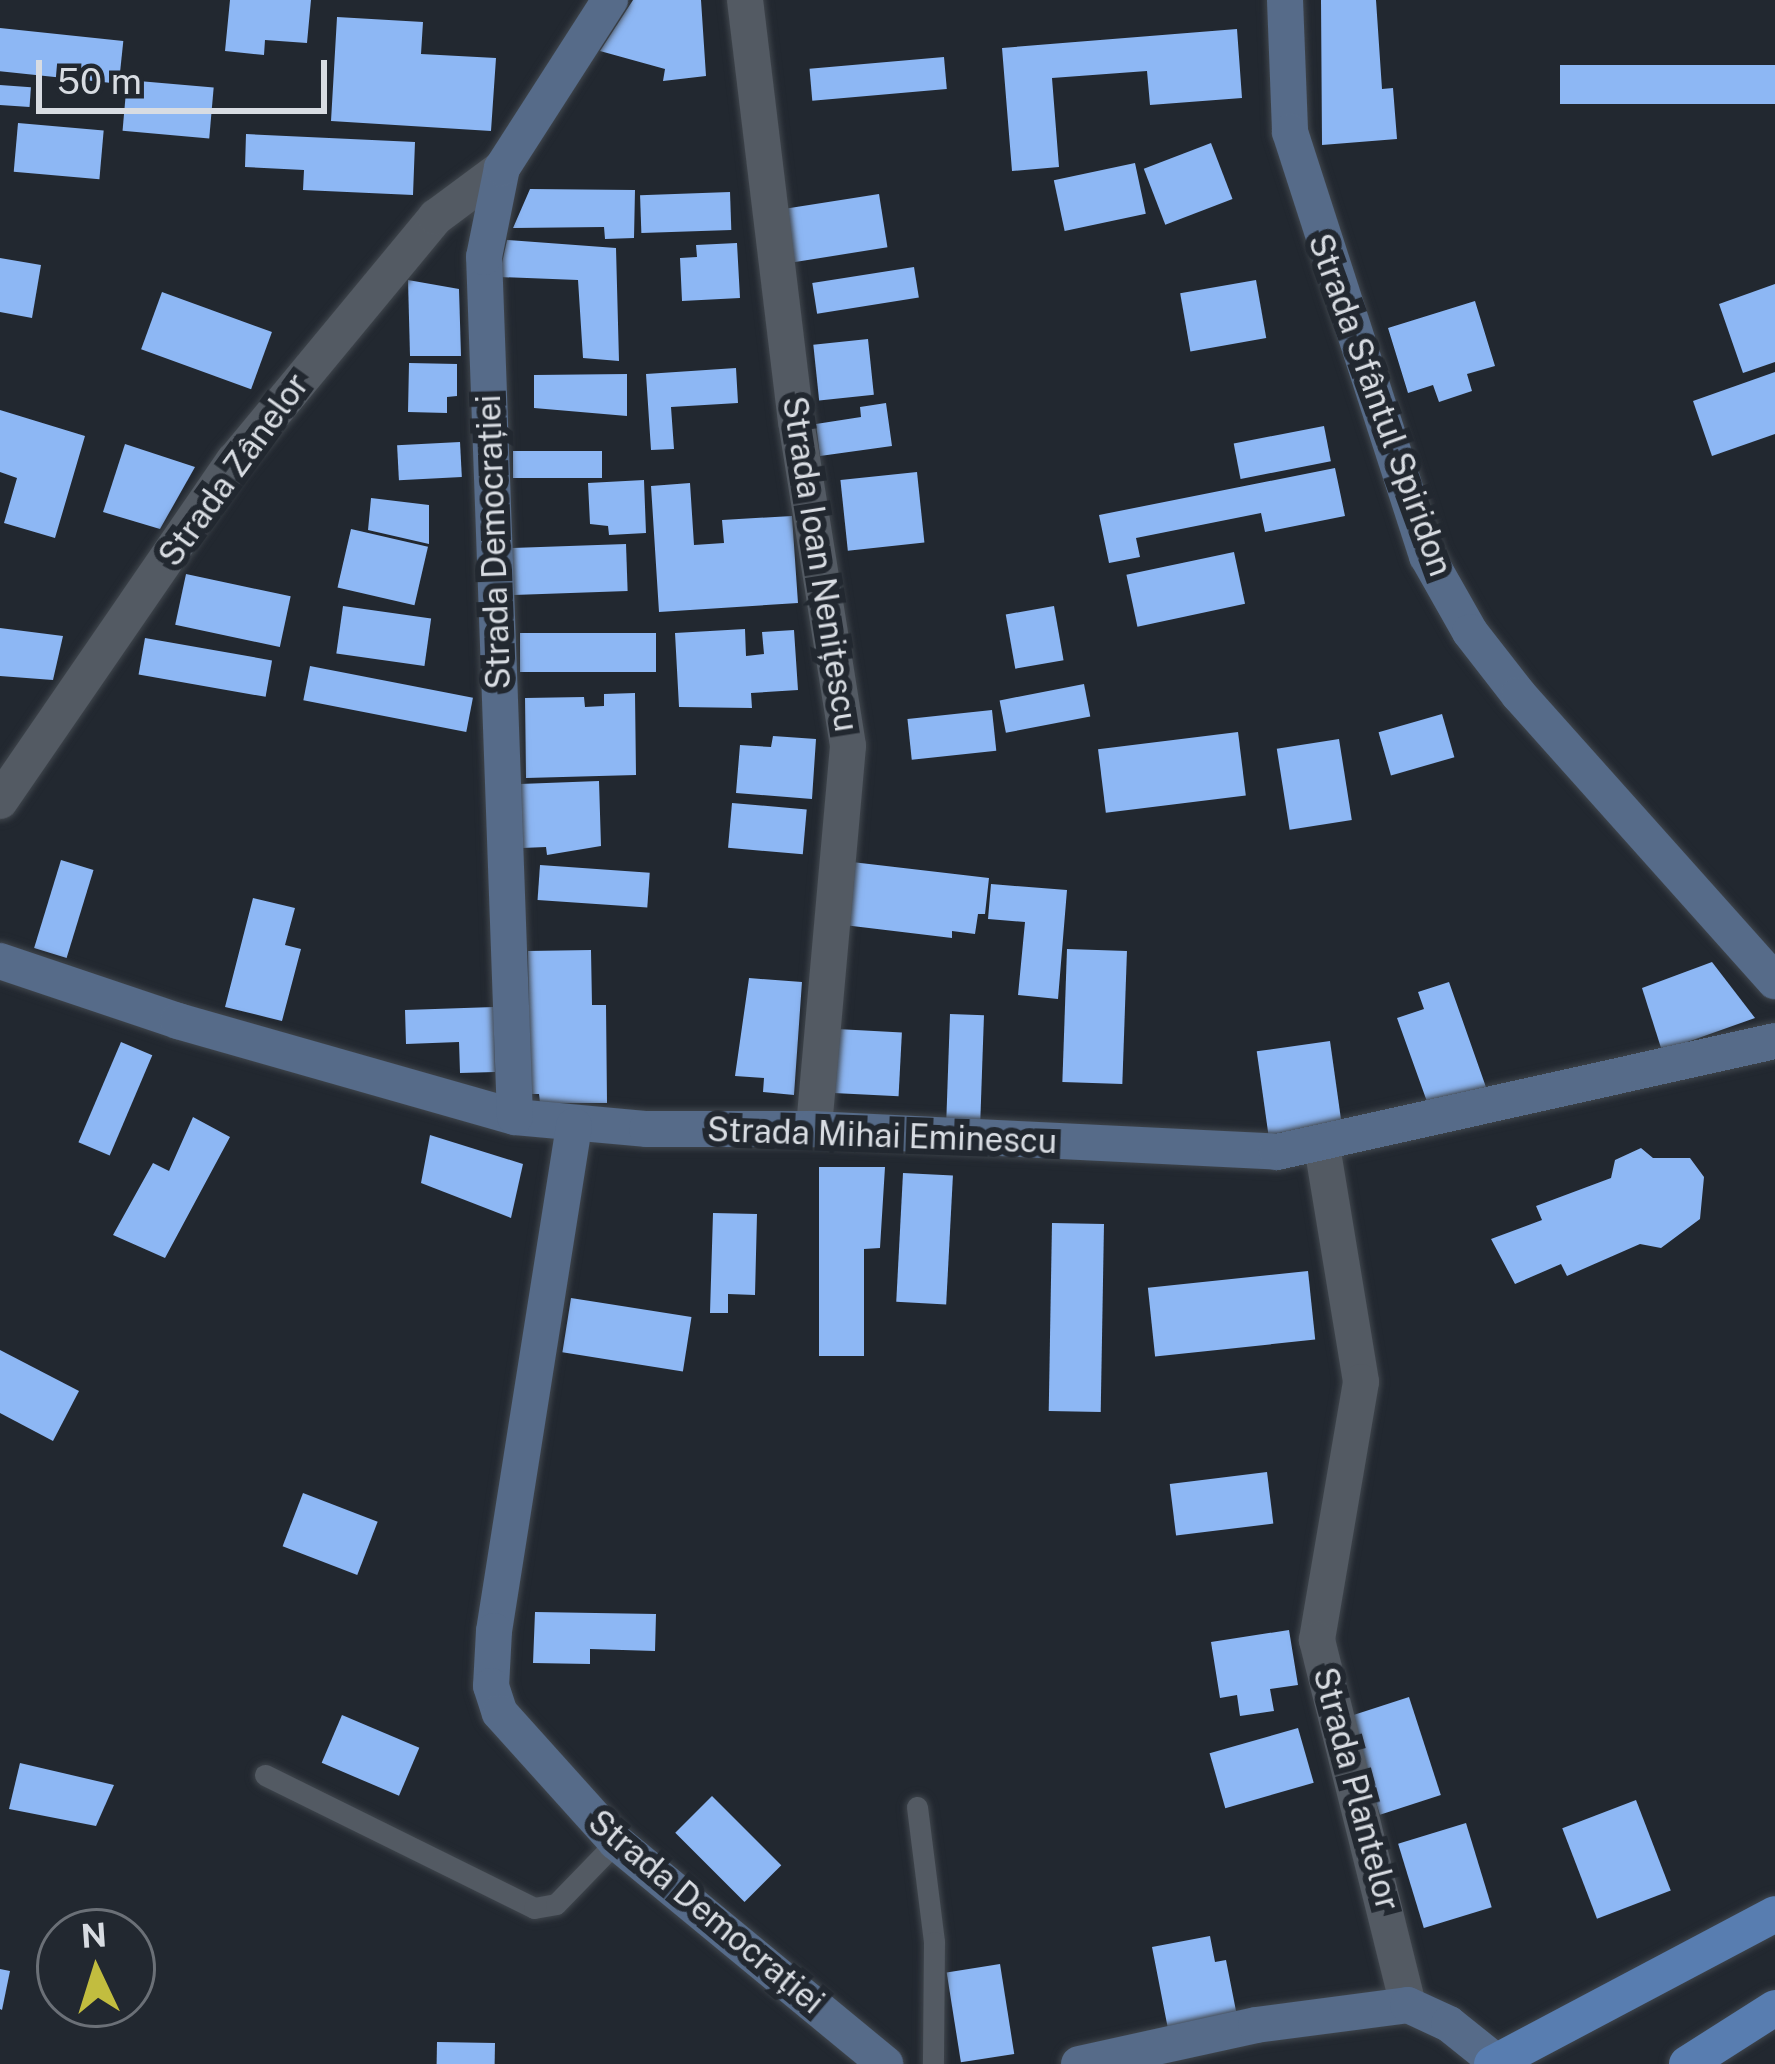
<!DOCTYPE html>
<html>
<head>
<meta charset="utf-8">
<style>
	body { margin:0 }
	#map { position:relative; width:1775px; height:2064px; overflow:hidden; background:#222830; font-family:"Public Sans",sans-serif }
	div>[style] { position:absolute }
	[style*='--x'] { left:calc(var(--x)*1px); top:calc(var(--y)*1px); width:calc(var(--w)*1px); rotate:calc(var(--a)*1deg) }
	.building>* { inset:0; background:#8db7f4; transform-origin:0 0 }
	.roads { filter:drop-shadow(0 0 3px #40464d) drop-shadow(0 0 3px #40464d) }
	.lane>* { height:21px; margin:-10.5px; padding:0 10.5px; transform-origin:10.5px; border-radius:10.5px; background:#535a63 }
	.street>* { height:36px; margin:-18px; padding:0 18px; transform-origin:18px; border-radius:18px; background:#535a63 }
	.secondary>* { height:36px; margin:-18px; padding:0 18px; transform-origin:18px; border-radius:18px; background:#566b89 }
	.primary>* { height:36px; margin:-18px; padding:0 18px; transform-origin:18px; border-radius:18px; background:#587db0 }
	span { translate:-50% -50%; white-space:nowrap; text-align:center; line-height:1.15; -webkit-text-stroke:12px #222830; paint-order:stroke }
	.street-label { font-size:33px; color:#d8dce2 }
	.north { position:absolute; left:36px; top:1908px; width:120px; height:120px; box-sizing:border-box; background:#222830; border:3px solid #6b7077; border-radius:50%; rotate:356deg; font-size:33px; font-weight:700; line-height:48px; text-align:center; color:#d8dce2 }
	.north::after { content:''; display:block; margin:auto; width:42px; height:54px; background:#c2bd3f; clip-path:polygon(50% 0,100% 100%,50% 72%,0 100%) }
	.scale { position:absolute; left:36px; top:60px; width:291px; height:54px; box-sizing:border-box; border:6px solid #d8dce2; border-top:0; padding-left:15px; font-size:36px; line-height:42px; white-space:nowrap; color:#d8dce2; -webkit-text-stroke:9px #222830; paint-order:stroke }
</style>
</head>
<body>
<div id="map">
	<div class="building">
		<i style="clip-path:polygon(230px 0,311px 0,307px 43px,265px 40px,264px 55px,225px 51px)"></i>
		<i style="clip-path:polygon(633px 0,701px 0,706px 76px,663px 81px,665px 69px,600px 51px)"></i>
		<i style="clip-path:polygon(1321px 0,1376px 0,1382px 89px,1393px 88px,1397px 139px,1322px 145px)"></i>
		<i style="clip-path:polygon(337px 17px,423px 22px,421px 54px,496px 58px,491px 131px,331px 121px)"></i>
		<i style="left:0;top:28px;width:124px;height:43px;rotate:6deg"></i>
		<i style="clip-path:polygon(1237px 29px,1242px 98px,1150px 105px,1147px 71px,1052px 78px,1059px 167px,1012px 171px,1002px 48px)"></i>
		<i style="left:944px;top:57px;width:32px;height:135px;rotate:85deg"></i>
		<i style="left:1775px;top:65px;width:39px;height:215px;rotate:90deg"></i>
		<i style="left:127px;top:80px;width:87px;height:51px;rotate:5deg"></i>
		<i style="left:0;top:85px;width:31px;height:20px;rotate:4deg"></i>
		<i style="left:18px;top:123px;width:86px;height:49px;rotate:5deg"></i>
		<i style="clip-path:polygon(246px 134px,415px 142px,413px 195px,303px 190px,304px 170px,245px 167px)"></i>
		<i style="left:1211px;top:143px;width:60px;height:72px;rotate:69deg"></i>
		<i style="left:1135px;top:163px;width:52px;height:83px;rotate:78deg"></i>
		<i style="clip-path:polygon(530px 189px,635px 190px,634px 238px,605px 239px,604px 227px,513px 228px)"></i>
		<i style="left:730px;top:192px;width:38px;height:90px;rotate:88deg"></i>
		<i style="left:879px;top:194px;width:54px;height:95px;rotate:81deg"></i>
		<i style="clip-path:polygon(507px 240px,616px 248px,619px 361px,583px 358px,578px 280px,499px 277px)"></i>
		<i style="clip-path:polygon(737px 243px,740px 298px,682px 301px,680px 258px,697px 257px,696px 245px)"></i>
		<i style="clip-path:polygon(0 258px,41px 265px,32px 318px,0 312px)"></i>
		<i style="left:914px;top:267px;width:31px;height:103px;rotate:81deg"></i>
		<i style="clip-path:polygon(408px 280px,459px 289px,461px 356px,410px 356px)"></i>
		<i style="left:1256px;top:280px;width:59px;height:77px;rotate:80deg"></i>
		<i style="clip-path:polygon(1775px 284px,1775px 362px,1743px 373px,1719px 304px)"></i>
		<i style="left:162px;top:292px;width:117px;height:61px;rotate:20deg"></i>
		<i style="clip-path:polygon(1475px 301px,1495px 366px,1467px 374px,1472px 391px,1439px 402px,1433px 385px,1408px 393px,1388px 328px)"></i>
		<i style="left:868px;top:339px;width:56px;height:55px;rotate:84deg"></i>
		<i style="clip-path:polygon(409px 363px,457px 364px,457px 396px,447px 397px,447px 413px,408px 412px)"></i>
		<i style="clip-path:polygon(736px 368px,738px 403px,671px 407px,674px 449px,651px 450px,646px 374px)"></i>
		<i style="clip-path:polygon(1775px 372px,1775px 434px,1712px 456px,1693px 401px)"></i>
		<i style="clip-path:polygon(627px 374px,627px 416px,534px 408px,534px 375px)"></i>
		<i style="clip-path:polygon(886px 403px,892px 446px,820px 456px,816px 424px,861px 417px,860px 407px)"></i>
		<i style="clip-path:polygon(0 410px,85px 436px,55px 538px,4px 523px,17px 478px,0 472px)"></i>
		<i style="left:1324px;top:426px;width:36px;height:92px;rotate:79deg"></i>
		<i style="left:460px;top:442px;width:35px;height:63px;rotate:87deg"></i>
		<i style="clip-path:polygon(125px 444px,195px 467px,160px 529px,103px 512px)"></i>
		<i style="left:602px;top:451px;width:27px;height:89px;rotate:90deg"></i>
		<i style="clip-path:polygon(1335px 468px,1345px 516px,1265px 532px,1261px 513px,1136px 538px,1140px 557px,1109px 563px,1099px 515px)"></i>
		<i style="left:917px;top:472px;width:71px;height:77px;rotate:84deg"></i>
		<i style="clip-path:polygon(644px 480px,646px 533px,609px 535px,608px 526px,590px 524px,588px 483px)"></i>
		<i style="clip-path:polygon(690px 483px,694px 545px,724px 543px,722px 520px,792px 516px,798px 603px,659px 612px,651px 486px)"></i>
		<i style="clip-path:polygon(371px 498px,429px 505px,429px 544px,368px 530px)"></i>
		<i style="left:351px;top:529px;width:79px;height:60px;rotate:13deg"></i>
		<i style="left:626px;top:544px;width:47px;height:114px;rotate:88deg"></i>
		<i style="left:1234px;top:552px;width:53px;height:110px;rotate:78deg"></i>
		<i style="left:186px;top:574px;width:107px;height:52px;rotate:12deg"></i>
		<i style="left:343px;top:606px;width:89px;height:48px;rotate:8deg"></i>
		<i style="left:1054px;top:606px;width:55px;height:49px;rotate:80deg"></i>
		<i style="clip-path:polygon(0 628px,63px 636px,53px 680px,0 676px)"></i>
		<i style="clip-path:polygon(745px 629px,746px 656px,764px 654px,762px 632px,794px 630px,798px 690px,751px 693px,752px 708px,679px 707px,675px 633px)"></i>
		<i style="left:656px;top:633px;width:39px;height:136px;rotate:90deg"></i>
		<i style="left:145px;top:638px;width:129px;height:37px;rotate:10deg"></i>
		<i style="left:310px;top:666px;width:166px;height:35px;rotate:11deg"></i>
		<i style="left:1084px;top:684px;width:33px;height:86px;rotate:79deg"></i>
		<i style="clip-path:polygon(635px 693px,636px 775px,526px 778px,525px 698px,584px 697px,585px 707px,604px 706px,604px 694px)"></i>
		<i style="left:992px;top:710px;width:41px;height:85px;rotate:84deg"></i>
		<i style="left:1442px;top:714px;width:45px;height:66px;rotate:74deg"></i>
		<i style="left:1238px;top:732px;width:64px;height:141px;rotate:83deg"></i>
		<i style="clip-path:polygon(773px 736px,816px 739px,812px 799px,736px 793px,740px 745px,771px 747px)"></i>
		<i style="left:1339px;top:739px;width:82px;height:63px;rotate:81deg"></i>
		<i style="clip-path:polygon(599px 781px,601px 846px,547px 855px,546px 847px,522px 848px,520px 784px)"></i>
		<i style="left:732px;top:803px;width:75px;height:45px;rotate:5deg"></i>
		<i style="left:61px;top:860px;width:34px;height:92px;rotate:17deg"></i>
		<i style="clip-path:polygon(852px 862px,989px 878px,985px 914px,978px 914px,975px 934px,952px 931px,952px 938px,844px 925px)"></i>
		<i style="left:540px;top:865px;width:110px;height:35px;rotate:4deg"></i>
		<i style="clip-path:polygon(991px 884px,1067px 890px,1058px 999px,1018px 995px,1025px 922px,988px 919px)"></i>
		<i style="clip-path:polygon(253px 898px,295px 908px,285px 945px,301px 949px,282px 1021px,225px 1007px)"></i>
		<i style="left:1067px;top:949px;width:60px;height:133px;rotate:2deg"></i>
		<i style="clip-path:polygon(591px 950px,592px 1005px,606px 1005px,607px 1103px,540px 1103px,539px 1094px,530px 1094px,528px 951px)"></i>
		<i style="clip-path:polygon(1712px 962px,1755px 1018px,1662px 1051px,1642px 988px)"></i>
		<i style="clip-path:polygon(749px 978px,802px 982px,794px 1095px,763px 1092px,764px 1078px,735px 1076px)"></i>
		<i style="clip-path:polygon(1449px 982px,1487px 1090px,1430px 1110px,1397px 1018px,1424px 1009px,1418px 992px)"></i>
		<i style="clip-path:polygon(494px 1007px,495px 1072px,460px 1073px,459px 1042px,406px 1044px,405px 1010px)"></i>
		<i style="left:950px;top:1014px;width:34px;height:106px;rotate:2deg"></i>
		<i style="left:837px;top:1029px;width:65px;height:64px;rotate:3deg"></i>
		<i style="left:1330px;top:1041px;width:84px;height:74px;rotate:82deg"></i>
		<i style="left:121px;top:1042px;width:34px;height:109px;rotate:23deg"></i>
		<i style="clip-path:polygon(193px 1117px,230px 1137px,165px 1258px,113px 1235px,153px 1163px,169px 1171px)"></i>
		<i style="clip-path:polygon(430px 1135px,523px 1164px,511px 1218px,421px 1183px)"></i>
		<i style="clip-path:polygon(1641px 1148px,1653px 1158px,1690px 1158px,1704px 1177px,1700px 1219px,1661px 1248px,1640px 1244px,1567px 1276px,1561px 1264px,1515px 1284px,1491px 1239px,1542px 1220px,1536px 1206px,1611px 1178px,1615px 1160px)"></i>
		<i style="clip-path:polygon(819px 1167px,885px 1167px,880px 1248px,864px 1249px,864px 1356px,819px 1356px)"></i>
		<i style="left:903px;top:1173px;width:50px;height:129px;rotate:3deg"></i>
		<i style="clip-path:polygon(713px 1213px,757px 1214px,755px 1295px,728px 1294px,728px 1313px,710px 1313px)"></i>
		<i style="left:1052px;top:1223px;width:52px;height:188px;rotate:1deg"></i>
		<i style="left:1308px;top:1271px;width:69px;height:161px;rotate:84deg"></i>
		<i style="left:571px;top:1298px;width:122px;height:55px;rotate:9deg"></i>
		<i style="clip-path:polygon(0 1350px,79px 1391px,53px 1441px,0 1413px)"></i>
		<i style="left:1267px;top:1472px;width:52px;height:98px;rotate:83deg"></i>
		<i style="left:303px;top:1493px;width:80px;height:57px;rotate:21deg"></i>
		<i style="clip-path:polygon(535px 1612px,656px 1614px,655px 1651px,590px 1649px,590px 1664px,533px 1663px)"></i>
		<i style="clip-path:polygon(1289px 1630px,1298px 1685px,1270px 1689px,1274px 1711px,1240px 1716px,1237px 1695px,1220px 1698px,1211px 1642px)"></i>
		<i style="left:1409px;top:1697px;width:103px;height:64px;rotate:72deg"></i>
		<i style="left:342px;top:1715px;width:84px;height:52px;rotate:23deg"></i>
		<i style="left:1298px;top:1728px;width:57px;height:92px;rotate:74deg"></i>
		<i style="clip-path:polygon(20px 1763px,114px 1785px,96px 1826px,9px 1809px)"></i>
		<i style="left:712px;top:1796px;width:98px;height:52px;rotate:45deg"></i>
		<i style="left:1636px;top:1800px;width:97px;height:79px;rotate:69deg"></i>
		<i style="left:1466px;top:1823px;width:88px;height:71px;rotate:73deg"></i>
		<i style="clip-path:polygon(1210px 1936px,1215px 1962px,1226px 1960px,1237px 2016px,1168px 2029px,1152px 1947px)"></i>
		<i style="left:1000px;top:1964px;width:91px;height:54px;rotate:81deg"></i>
		<i style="clip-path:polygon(0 1969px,10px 1971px,2px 2010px,0 2009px)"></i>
		<i style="left:437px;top:2042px;width:58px;height:22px;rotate:1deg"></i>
	</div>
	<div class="roads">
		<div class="lane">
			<i style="--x:265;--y:1775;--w:300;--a:26.3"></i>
			<i style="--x:534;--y:1908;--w:22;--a:-10"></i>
			<i style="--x:556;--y:1904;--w:86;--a:-45.9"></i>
			<i style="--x:917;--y:1807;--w:136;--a:82.8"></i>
			<i style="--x:934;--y:1942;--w:122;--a:90.5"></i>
		</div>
		<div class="street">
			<i style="--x:745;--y:0;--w:424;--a:83.1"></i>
			<i style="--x:796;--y:421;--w:329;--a:80.9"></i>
			<i style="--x:848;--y:746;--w:385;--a:95.1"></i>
			<i style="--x:0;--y:801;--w:413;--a:-55.5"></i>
			<i style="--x:234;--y:461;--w:317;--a:-50.4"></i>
			<i style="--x:436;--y:217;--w:82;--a:-36.6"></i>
			<i style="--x:1322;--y:1146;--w:239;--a:80.6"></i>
			<i style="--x:1361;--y:1382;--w:262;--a:99.7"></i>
			<i style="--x:1317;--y:1640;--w:376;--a:76"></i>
		</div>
		<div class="secondary">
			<i style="--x:1285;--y:0;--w:132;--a:87.8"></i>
			<i style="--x:1290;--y:132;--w:446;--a:72.1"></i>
			<i style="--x:1427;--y:556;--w:87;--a:60.5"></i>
			<i style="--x:1470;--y:632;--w:80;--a:52.1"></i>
			<i style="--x:1519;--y:695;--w:384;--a:48.2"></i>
			<i style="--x:0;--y:961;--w:188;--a:18.6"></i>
			<i style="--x:178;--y:1021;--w:350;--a:15.9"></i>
			<i style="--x:515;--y:1117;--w:133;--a:5.2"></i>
			<i style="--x:647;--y:1129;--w:167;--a:0"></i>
			<i style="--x:814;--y:1129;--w:464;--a:2.8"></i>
			<i style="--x:1277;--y:1152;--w:510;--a:-12.57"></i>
			<i style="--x:515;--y:1117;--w:861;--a:-92.06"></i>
			<i style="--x:484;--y:257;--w:91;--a:-78.6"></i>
			<i style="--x:502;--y:168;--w:200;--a:-57.3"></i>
			<i style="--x:574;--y:1126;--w:511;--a:99"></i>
			<i style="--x:494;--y:1631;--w:55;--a:93.1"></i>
			<i style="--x:491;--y:1686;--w:28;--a:72"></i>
			<i style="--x:500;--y:1713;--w:173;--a:48"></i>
			<i style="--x:616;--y:1842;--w:349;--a:39.5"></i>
			<i style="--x:1079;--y:2064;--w:181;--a:-12.4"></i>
			<i style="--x:1256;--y:2025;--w:153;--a:-7.5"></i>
			<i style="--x:1408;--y:2005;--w:45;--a:24.9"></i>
			<i style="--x:1449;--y:2024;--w:64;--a:38.7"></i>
		</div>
		<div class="primary">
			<i style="--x:1492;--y:2064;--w:320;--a:-27.9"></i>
			<i style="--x:1687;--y:2064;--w:104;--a:-32.5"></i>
		</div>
	</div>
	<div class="street-label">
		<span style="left:1380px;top:405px;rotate:70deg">Strada Sfântul Spiridon</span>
		<span style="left:234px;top:470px;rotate:-54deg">Strada Zânelor</span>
		<span style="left:494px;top:542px;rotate:-92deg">Strada Democrației</span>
		<span style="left:820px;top:564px;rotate:81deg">Strada Ioan Nenițescu</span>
		<span style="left:882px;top:1136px;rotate:2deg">Strada Mihai Eminescu</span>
		<span style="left:1356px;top:1789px;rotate:75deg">Strada Plantelor</span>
		<span style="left:706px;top:1912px;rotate:40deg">Strada Democrației</span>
	</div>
	<div class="north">N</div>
	<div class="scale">50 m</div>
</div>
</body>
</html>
